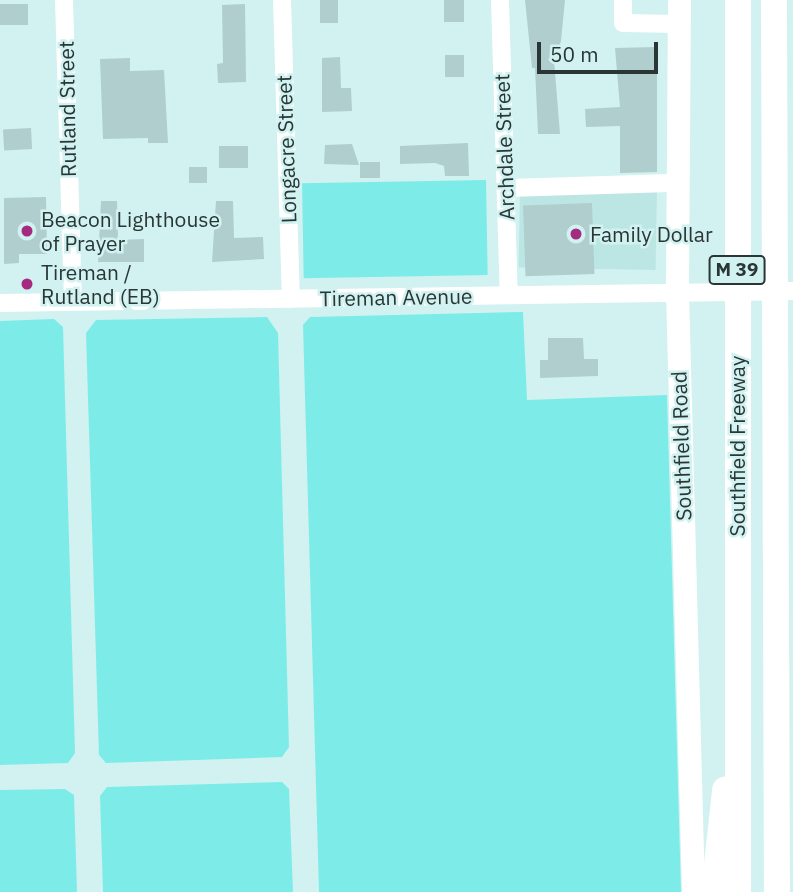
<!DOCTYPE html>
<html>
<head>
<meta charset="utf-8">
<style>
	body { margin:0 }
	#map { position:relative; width:793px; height:892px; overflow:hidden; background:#d1f2f0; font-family:"IBM Plex Sans",sans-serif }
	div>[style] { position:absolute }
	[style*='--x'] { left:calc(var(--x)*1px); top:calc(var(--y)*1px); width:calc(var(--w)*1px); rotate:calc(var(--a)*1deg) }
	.built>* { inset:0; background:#bce6e4; transform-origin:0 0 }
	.green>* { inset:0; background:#7dece8; transform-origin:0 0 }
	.building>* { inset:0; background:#afcecd; transform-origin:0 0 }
	.minor>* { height:18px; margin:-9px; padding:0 9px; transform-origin:9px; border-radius:9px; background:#fff }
	.major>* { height:23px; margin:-11.5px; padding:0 11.5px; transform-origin:11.5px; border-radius:11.5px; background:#fff }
	.highway>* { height:26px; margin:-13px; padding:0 13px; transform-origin:13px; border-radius:13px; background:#fff }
	.dots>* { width:19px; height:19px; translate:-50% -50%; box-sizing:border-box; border:4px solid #d1f2f0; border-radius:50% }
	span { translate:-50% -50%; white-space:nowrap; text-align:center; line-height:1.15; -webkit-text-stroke:5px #d1f2f0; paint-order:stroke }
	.shield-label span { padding:2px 5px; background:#d1f2f0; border:2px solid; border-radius:5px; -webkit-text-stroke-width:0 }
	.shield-label { font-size:19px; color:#293635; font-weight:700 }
	.street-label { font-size:21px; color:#293635 }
	.poi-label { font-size:21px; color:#293635 }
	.left { translate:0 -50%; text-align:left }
	.scale { position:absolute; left:537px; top:42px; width:121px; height:32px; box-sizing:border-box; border:4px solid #293635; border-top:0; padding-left:9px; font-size:21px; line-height:24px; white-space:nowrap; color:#293635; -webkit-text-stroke:5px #d1f2f0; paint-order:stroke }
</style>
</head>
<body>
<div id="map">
	<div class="built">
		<i style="left:657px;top:189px;width:81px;height:137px;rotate:91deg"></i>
	</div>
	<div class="green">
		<i style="left:486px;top:180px;width:95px;height:184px;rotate:89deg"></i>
		<i style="clip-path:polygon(523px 312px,527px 400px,667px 395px,681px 892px,319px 892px,303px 325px,310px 317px)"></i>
		<i style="clip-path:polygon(267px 317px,278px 333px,289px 747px,282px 757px,106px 763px,99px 755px,86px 333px,96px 320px)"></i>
		<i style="clip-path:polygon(54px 319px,63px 327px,75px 753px,68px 763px,0 765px,0 321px)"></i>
		<i style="clip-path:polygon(282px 782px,289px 789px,293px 892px,103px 892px,100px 796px,107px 787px)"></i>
		<i style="clip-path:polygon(65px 789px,74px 795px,77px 892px,0 892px,0 790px)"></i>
	</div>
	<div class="building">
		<i style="left:320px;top:0;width:18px;height:23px"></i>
		<i style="left:444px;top:0;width:20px;height:22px"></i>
		<i style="clip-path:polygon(525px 0,565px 0,561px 41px,559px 48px,553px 48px,560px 134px,538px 134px,535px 68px,532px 68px)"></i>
		<i style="left:28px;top:4px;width:21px;height:28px;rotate:90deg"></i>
		<i style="clip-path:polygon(245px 4px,246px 82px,218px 83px,217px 64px,223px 63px,222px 5px)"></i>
		<i style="clip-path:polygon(657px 47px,657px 172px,620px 173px,620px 126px,586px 127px,585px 109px,620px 107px,615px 48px)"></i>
		<i style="left:445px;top:55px;width:19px;height:22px"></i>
		<i style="clip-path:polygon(340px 57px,341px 88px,351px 88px,352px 111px,322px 112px,322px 58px)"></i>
		<i style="clip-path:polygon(130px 58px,130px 71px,164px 70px,168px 143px,148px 143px,148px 138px,103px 139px,100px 59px)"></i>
		<i style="left:31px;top:128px;width:21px;height:28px;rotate:87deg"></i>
		<i style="clip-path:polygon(468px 143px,469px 176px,445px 176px,444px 166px,435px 163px,400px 164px,400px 146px)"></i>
		<i style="clip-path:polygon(352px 144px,359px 165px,324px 164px,325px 145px)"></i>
		<i style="left:219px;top:146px;width:29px;height:22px"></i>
		<i style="left:380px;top:162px;width:16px;height:20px;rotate:90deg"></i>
		<i style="left:189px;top:167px;width:18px;height:16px"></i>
		<i style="clip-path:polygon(46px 197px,47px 254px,19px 254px,19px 263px,4px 264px,4px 198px)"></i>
		<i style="clip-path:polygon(101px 201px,117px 201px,118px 240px,144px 239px,144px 262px,98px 262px)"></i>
		<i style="clip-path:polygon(216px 201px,233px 201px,234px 238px,263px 237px,264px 259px,212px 262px)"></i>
		<i style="left:592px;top:203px;width:71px;height:69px;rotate:88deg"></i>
		<i style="clip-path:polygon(548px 338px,583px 338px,584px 359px,598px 359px,598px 376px,540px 378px,540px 360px,548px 360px)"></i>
	</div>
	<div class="minor">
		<i style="--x:64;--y:0;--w:302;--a:88.3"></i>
		<i style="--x:282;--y:0;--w:299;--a:88.3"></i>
		<i style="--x:500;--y:0;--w:295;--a:88.3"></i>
		<i style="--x:623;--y:0;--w:23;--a:90"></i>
		<i style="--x:623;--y:23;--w:56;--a:1"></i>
		<i style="--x:505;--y:188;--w:173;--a:-1.7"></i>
		<i style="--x:0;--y:303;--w:793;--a:-0.87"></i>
	</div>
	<div class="major">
		<i style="--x:679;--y:0;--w:292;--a:90.4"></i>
		<i style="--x:677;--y:292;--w:600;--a:88.47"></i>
	</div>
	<div class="highway">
		<i style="--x:738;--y:0;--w:892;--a:90"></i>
		<i style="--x:774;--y:0;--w:892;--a:89.81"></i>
		<i style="--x:714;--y:892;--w:103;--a:-83.8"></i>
	</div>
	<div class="dots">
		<i style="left:27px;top:231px;background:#a52b80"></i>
		<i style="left:576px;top:234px;background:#a52b80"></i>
		<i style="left:27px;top:284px;background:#a52b80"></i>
	</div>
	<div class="shield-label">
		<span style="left:737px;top:270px">M 39</span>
	</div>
	<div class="street-label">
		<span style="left:67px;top:109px;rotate:-91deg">Rutland Street</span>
		<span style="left:504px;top:147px;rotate:-92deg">Archdale Street</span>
		<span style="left:286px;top:149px;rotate:-92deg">Longacre Street</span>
		<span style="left:396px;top:297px;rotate:-1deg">Tireman Avenue</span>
		<span style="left:681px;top:446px;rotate:-92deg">Southfield Road</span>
		<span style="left:737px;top:446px;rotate:-90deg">Southfield Freeway</span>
	</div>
	<div class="poi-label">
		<span class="left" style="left:41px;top:231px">Beacon Lighthouse<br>of Prayer</span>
		<span class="left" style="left:590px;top:234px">Family Dollar</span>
		<span class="left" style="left:41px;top:284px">Tireman /<br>Rutland (EB)</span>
	</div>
	<div class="scale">50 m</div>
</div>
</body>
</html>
